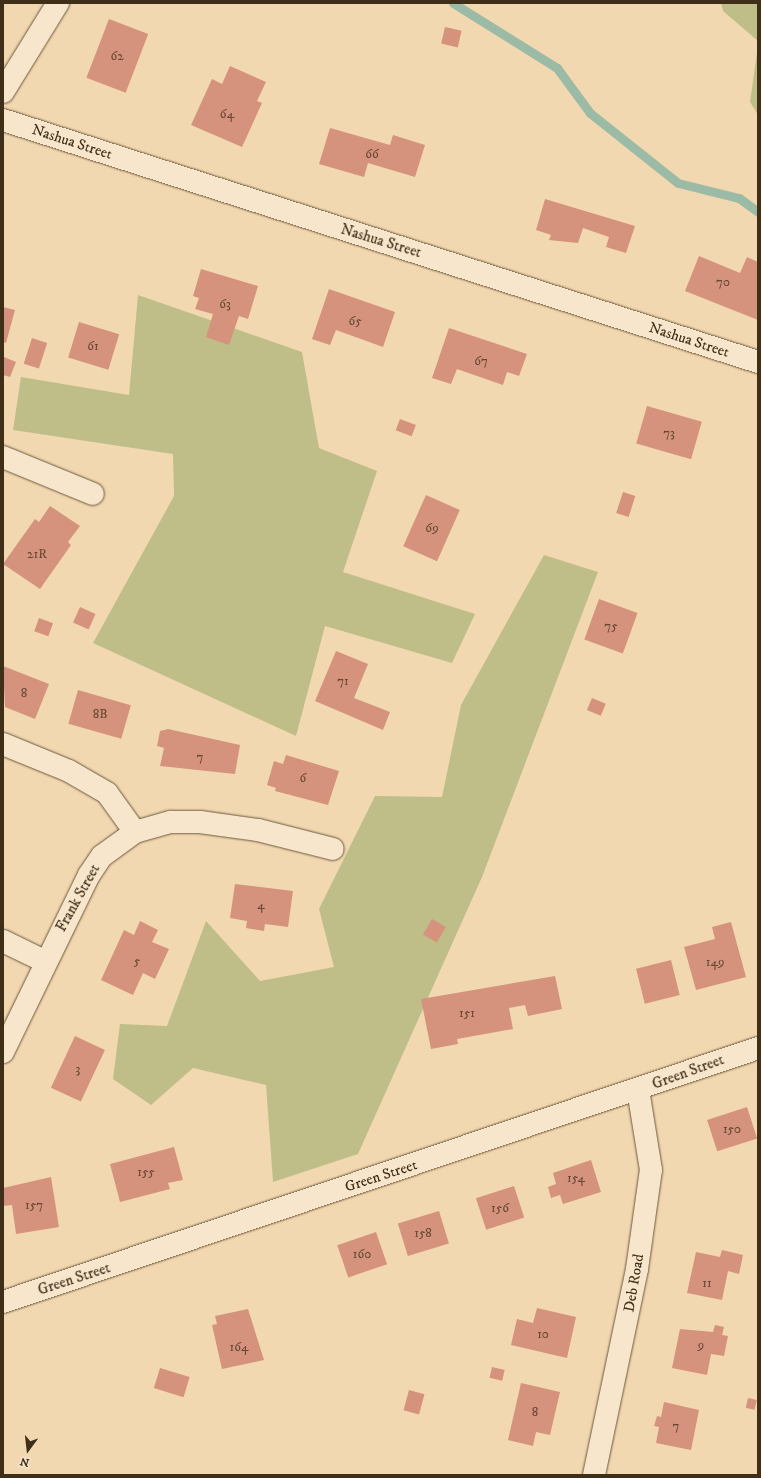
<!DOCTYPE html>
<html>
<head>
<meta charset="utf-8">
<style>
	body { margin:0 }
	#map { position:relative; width:761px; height:1478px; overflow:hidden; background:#f2d8b0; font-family:"IM FELL DW Pica",serif }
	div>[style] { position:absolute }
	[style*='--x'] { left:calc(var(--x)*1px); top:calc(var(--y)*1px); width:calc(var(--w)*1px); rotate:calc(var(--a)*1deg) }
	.green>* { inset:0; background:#bfbe88 }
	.stream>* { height:9px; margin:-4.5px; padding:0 4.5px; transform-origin:4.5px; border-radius:4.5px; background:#9cbba6 }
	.building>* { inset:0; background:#d5927c; transform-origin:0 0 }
	.roads { filter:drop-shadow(0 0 1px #6c593e) drop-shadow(0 0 1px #6c593e) }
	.minor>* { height:22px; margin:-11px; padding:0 11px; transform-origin:11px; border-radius:11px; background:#f7e6cc }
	span { translate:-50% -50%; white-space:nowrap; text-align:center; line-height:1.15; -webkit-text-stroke:3px #f7e6cc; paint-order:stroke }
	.number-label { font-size:13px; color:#654831 }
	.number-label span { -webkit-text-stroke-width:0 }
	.street-label { font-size:15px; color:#402f18 }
	.frame { position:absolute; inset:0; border:4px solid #402f18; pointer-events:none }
	.north { position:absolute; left:8px; top:1430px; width:40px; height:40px; -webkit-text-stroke:3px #f7e6cc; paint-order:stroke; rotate:195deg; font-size:11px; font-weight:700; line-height:16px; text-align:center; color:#402f18 }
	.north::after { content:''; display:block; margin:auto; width:14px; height:18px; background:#402f18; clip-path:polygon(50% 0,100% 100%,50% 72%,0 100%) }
</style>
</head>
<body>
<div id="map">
	<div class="green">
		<i style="clip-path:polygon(721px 3px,758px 3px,758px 41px,723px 11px)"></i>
		<i style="clip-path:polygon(758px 45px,758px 115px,750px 102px)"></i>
		<i style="clip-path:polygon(138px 295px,302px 352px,319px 448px,377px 471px,343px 572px,475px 614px,452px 663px,325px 626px,296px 736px,93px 643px,174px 496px,173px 454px,13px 430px,21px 377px,129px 395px)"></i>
		<i style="clip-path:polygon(544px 555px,598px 572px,482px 877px,358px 1154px,273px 1182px,266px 1085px,193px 1068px,151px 1105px,113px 1079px,120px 1024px,167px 1026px,206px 921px,260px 981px,334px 967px,319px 909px,375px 796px,442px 797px,461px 705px)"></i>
	</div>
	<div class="stream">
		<i style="--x:453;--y:3;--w:123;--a:32"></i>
		<i style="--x:557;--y:68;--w:56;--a:53.7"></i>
		<i style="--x:590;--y:113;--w:112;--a:38.5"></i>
		<i style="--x:678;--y:183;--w:63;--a:13.8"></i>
		<i style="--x:739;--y:198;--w:24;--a:36"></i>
	</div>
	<div class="building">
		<i style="left:109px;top:19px;width:42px;height:63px;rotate:21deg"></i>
		<i style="left:445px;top:27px;width:17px;height:17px;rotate:13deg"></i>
		<i style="clip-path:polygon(230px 66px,266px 82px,257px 101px,262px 103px,242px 147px,191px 125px,212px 79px,222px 84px)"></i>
		<i style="clip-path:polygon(330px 128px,390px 145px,393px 135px,425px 145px,415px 177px,368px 163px,364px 177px,319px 164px)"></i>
		<i style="clip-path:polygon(545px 199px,635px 226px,626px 253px,606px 247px,609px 237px,583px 228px,578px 243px,549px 240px,551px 235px,536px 230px)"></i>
		<i style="clip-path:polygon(699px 256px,740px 273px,747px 257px,758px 262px,758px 320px,685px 291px)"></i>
		<i style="clip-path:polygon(201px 269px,258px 286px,248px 319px,239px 316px,229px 345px,206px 337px,213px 314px,195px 309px,199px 298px,193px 296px)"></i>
		<i style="clip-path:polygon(329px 289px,395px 312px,383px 347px,336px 330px,330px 345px,312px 339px)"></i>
		<i style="clip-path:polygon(3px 307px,15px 310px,6px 343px,3px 342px)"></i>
		<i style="left:79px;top:322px;width:42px;height:37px;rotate:17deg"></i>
		<i style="clip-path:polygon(449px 328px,527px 354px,519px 376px,507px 372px,503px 385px,457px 369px,451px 384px,432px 378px)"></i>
		<i style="left:32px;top:338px;width:16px;height:27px;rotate:18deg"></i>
		<i style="clip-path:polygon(4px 357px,16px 362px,10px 377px,3px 375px)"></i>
		<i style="left:647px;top:406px;width:57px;height:39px;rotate:16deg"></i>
		<i style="left:400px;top:419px;width:17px;height:12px;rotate:21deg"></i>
		<i style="left:623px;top:492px;width:13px;height:22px;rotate:18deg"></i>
		<i style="left:426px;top:495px;width:37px;height:56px;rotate:24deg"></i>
		<i style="clip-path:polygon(50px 506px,80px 526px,68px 542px,71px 545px,40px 589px,3px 564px,35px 519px,39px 522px)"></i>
		<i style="left:599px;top:599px;width:41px;height:43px;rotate:20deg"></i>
		<i style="left:80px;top:607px;width:17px;height:17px;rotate:24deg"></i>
		<i style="left:39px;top:618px;width:15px;height:14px;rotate:20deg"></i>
		<i style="clip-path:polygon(336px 651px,368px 664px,354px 698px,390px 712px,383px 730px,315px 701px)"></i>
		<i style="clip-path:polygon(3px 666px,49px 684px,35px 719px,5px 707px)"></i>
		<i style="left:78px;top:690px;width:55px;height:35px;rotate:16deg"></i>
		<i style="left:592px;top:698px;width:15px;height:13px;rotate:23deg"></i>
		<i style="clip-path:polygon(168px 729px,240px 745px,235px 774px,160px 766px,164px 748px,157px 746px,160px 731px)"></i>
		<i style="clip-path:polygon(286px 755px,339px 771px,328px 805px,275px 791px,276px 788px,267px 785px,274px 761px,283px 764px)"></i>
		<i style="clip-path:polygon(235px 884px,293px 891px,288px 927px,265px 924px,264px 931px,246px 928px,247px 921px,230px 918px)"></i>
		<i style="left:432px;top:919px;width:16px;height:18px;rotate:30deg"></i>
		<i style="clip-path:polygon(140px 921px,158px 930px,152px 942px,169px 949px,155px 979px,143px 973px,133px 995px,101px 980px,124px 930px,134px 935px)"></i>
		<i style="clip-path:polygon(731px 922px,746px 977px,696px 990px,684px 947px,715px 939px,712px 927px)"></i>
		<i style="left:671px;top:960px;width:36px;height:36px;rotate:76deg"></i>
		<i style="clip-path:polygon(555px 976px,562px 1009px,528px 1016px,525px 1005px,509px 1008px,513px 1029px,457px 1039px,458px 1044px,431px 1049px,421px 999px)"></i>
		<i style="left:75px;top:1036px;width:33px;height:57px;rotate:25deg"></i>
		<i style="left:747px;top:1107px;width:33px;height:42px;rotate:72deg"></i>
		<i style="clip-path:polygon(174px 1147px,183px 1180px,168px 1183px,170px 1189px,120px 1202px,110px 1164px)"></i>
		<i style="clip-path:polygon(591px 1160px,601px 1192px,563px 1204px,560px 1195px,551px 1198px,548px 1187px,556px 1184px,553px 1173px)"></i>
		<i style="clip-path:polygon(51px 1177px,59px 1227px,16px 1234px,12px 1205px,3px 1206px,3px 1188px)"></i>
		<i style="left:514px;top:1186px;width:33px;height:40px;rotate:72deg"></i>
		<i style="left:439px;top:1211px;width:34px;height:43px;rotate:73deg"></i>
		<i style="left:376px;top:1232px;width:34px;height:41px;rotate:71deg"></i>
		<i style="clip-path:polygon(722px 1250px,743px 1255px,739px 1274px,728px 1271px,722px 1300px,687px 1293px,696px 1252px,720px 1257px)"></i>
		<i style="clip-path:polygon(537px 1308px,576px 1317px,567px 1358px,511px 1345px,517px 1319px,533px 1323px)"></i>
		<i style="clip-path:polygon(248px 1309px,264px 1360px,222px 1369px,212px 1325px,217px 1324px,215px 1316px)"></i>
		<i style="clip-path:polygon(715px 1325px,724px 1327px,722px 1335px,728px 1336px,724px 1356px,711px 1354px,707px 1375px,672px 1368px,680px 1329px,713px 1332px)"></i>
		<i style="left:492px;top:1367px;width:13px;height:11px;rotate:13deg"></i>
		<i style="left:160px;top:1368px;width:31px;height:21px;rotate:17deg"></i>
		<i style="clip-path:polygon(521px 1383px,560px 1392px,550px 1435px,536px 1432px,533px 1446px,508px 1440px)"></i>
		<i style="left:409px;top:1390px;width:16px;height:21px;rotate:15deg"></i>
		<i style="left:748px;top:1398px;width:9px;height:10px;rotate:13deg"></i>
		<i style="clip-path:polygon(664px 1402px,699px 1410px,691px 1450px,656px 1443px,659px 1427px,654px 1426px,657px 1416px,661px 1417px)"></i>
	</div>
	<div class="roads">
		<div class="minor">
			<i style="--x:3;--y:92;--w:105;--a:-58.3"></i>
			<i style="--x:3;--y:120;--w:793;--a:17.77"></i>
			<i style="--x:3;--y:457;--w:97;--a:22.3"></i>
			<i style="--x:3;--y:744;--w:71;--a:22.2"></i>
			<i style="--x:69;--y:771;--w:44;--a:30.1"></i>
			<i style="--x:107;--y:793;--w:48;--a:54.3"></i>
			<i style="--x:3;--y:941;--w:46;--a:26"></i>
			<i style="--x:3;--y:1052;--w:197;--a:-64.1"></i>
			<i style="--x:89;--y:875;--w:23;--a:-56"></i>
			<i style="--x:102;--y:856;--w:41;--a:-36"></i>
			<i style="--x:135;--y:832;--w:37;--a:-16"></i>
			<i style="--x:171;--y:822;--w:29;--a:0"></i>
			<i style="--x:200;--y:822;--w:59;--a:7.9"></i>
			<i style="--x:258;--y:830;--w:77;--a:14.2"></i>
			<i style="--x:3;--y:1302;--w:797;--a:-18.59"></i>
			<i style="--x:594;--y:1475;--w:210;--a:-78.2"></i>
			<i style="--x:637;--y:1269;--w:100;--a:-82"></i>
			<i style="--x:651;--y:1170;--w:81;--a:-99.2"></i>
		</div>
	</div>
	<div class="number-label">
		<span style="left:117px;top:56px">62</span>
		<span style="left:227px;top:114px">64</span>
		<span style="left:372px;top:154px">66</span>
		<span style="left:723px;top:282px">70</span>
		<span style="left:225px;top:304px">63</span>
		<span style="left:355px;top:321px">65</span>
		<span style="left:93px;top:346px">61</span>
		<span style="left:481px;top:361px">67</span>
		<span style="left:669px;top:433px">73</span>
		<span style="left:432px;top:528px">69</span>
		<span style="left:37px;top:554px">21R</span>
		<span style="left:611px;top:626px">75</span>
		<span style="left:343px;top:681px">71</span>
		<span style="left:24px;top:693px">8</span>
		<span style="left:100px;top:714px">8B</span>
		<span style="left:200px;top:757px">7</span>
		<span style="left:303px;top:778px">6</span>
		<span style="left:261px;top:905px">4</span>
		<span style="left:137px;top:961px">5</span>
		<span style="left:715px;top:962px">149</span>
		<span style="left:467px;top:1013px">151</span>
		<span style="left:78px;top:1069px">3</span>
		<span style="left:732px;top:1129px">150</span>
		<span style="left:146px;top:1172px">155</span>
		<span style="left:576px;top:1178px">154</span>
		<span style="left:34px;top:1205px">157</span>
		<span style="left:500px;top:1208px">156</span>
		<span style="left:423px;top:1233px">158</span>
		<span style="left:362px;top:1254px">160</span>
		<span style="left:707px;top:1283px">11</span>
		<span style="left:543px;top:1334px">10</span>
		<span style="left:701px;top:1345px">9</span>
		<span style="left:239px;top:1347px">164</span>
		<span style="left:535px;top:1412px">8</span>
		<span style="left:676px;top:1426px">7</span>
	</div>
	<div class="street-label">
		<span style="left:72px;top:142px;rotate:18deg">Nashua Street</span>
		<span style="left:381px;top:241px;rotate:17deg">Nashua Street</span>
		<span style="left:689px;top:340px;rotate:18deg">Nashua Street</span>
		<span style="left:78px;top:898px;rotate:-61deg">Frank Street</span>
		<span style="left:688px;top:1072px;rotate:-20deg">Green Street</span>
		<span style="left:381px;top:1176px;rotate:-18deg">Green Street</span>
		<span style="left:74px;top:1279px;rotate:-18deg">Green Street</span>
		<span style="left:634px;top:1283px;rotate:-80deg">Deb Road</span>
	</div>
	<div class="frame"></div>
	<div class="north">N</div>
</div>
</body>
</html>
